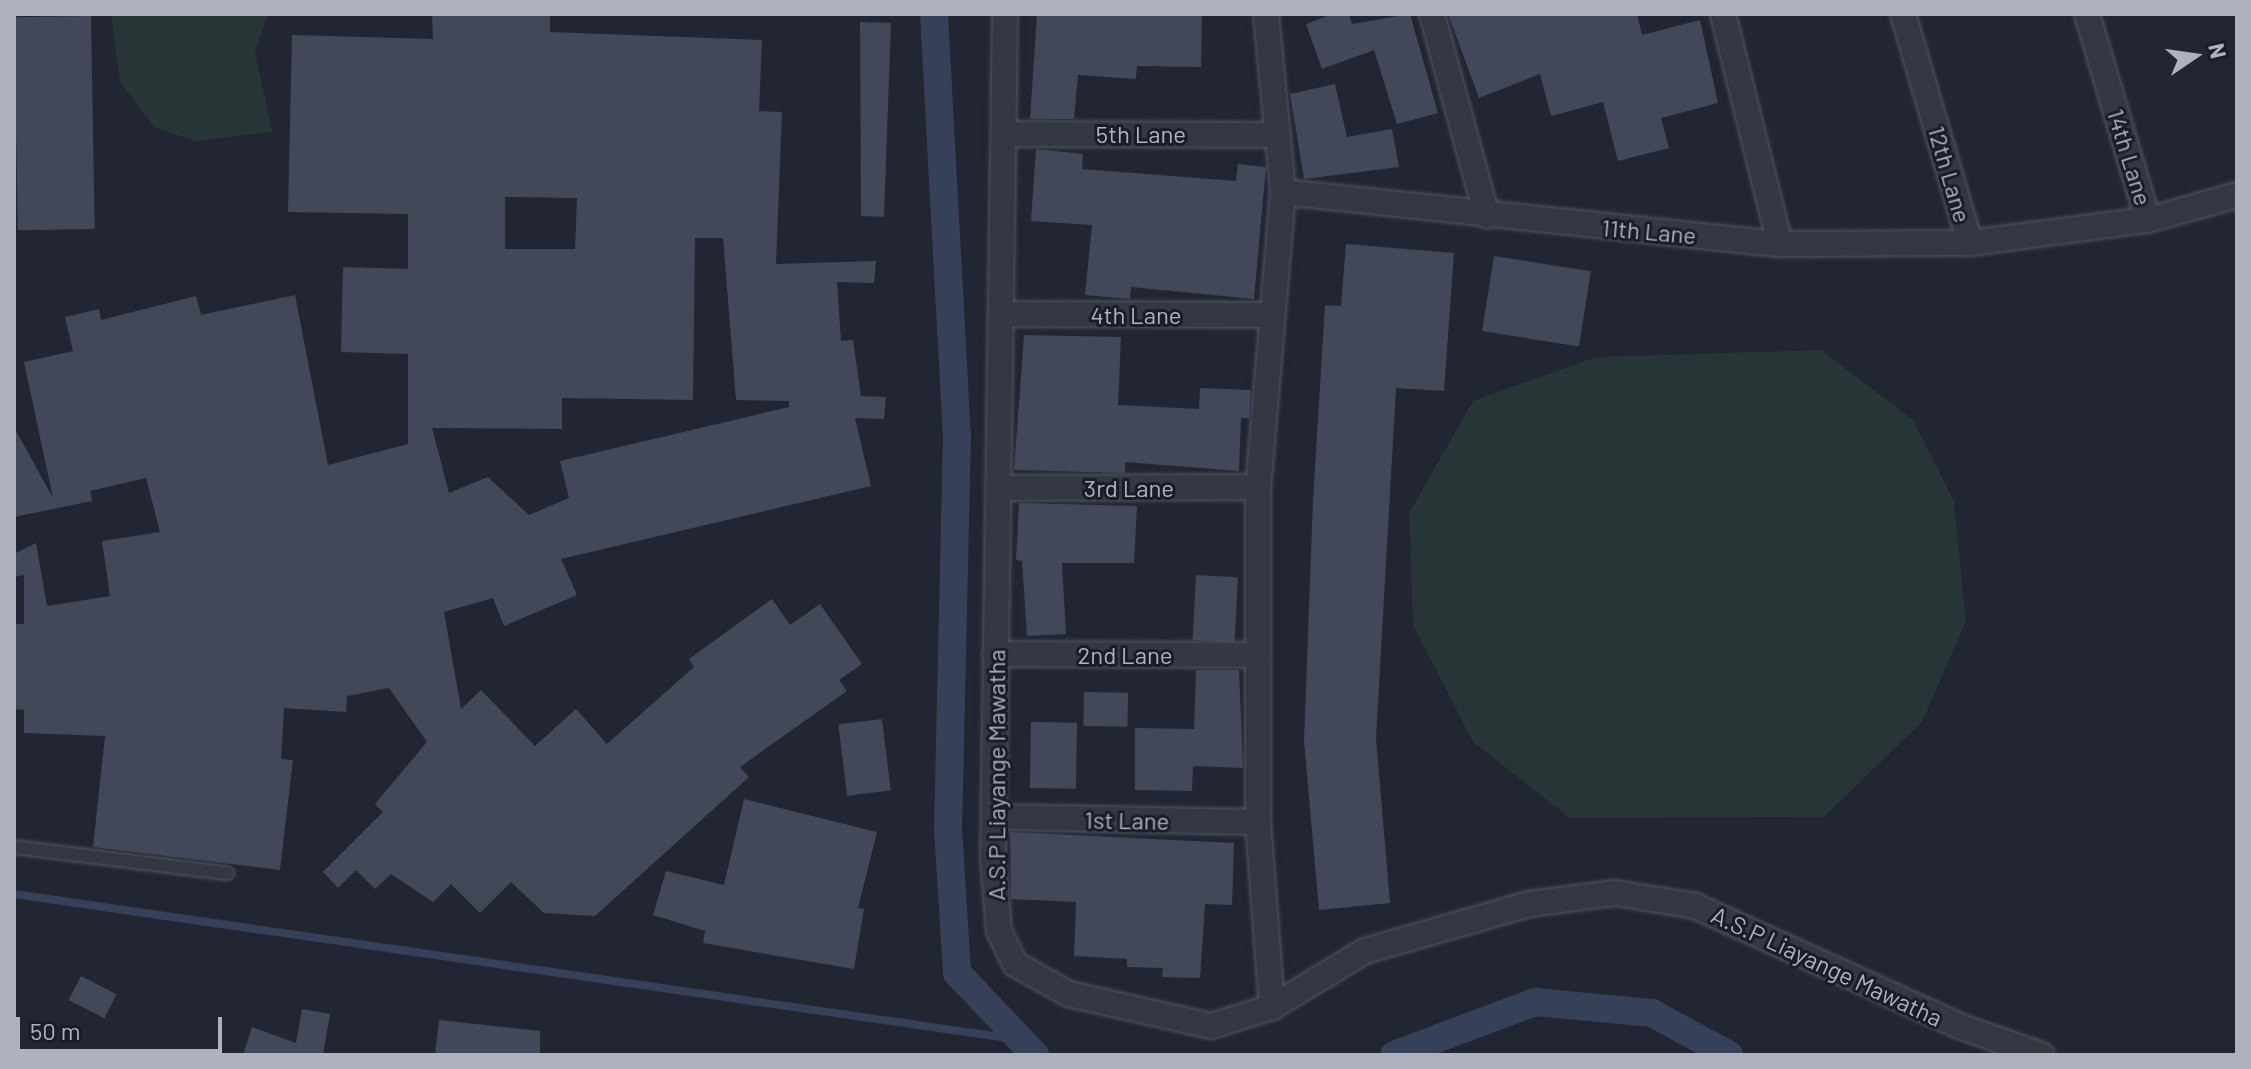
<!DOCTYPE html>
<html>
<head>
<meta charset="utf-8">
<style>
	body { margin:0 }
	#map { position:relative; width:2251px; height:1069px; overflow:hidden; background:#212632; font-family:Barlow,sans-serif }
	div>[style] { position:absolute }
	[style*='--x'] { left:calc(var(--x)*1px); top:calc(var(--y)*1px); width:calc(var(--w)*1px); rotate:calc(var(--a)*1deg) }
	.green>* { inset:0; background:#273537 }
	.stream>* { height:8px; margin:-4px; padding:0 4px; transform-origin:4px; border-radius:4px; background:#364058 }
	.canal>* { height:28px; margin:-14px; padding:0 14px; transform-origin:14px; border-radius:14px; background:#364058 }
	.building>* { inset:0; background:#424857; transform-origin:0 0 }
	.roads { filter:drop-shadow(0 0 2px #515561) drop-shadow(0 0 2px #515561) }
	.lane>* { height:12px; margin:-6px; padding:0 6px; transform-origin:6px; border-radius:6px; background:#343843 }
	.street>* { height:24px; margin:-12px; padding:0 12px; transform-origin:12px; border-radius:12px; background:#343843 }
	span { translate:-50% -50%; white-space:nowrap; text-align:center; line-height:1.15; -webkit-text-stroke:6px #1a1d28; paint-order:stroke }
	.street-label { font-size:24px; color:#aeb2c0 }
	.frame { position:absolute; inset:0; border:16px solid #aeb2c0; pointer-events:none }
	.north { position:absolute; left:2155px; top:16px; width:80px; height:80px; -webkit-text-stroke:6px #1a1d28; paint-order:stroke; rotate:77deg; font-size:22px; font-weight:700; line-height:32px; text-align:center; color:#aeb2c0 }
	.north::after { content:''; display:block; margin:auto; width:28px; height:36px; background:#aeb2c0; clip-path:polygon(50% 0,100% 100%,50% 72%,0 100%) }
	.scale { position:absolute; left:16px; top:1017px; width:206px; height:36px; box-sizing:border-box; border:4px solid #aeb2c0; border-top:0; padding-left:10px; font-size:24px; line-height:28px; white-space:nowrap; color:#aeb2c0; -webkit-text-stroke:6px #1a1d28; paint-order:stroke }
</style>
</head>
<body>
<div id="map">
	<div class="green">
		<i style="clip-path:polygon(111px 14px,268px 14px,255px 51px,272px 132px,195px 141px,154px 127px,120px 82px)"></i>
		<i style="clip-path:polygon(1821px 350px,1913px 420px,1954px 501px,1966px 621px,1922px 722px,1824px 817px,1570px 818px,1473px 742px,1413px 625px,1409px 513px,1473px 401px,1596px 357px)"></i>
	</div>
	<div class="stream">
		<i style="--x:14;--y:894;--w:1018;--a:8.25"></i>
	</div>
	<div class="canal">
		<i style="--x:934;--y:14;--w:421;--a:86.9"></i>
		<i style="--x:957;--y:434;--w:395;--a:91.3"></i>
		<i style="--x:948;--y:829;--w:144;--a:86.4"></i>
		<i style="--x:957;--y:973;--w:113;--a:46.4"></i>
		<i style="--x:1394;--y:1055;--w:151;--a:-20.6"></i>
		<i style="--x:1535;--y:1002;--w:118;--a:5.4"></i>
		<i style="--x:1652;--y:1013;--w:88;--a:28.6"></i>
	</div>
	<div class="building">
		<i style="clip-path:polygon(evenodd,432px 14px,550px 14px,550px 32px,762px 40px,759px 111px,782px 112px,776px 264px,876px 261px,874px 283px,837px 282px,841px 341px,853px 340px,861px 396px,886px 397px,884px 419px,855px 418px,871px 486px,561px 559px,577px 595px,504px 626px,493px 598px,444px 612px,461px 709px,481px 690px,535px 746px,576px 709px,607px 744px,694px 667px,689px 659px,772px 599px,790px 625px,820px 604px,862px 664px,839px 680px,847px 691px,740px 767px,749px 777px,595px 916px,544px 913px,511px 882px,480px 913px,451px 884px,433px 902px,391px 874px,375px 889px,356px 870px,338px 888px,323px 872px,383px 812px,375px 804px,427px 742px,389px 688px,347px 696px,346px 712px,284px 708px,281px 759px,293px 760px,280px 870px,93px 847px,105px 736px,24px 733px,24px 710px,14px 709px,14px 624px,24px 624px,24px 575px,14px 577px,14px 554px,36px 543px,47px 606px,110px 596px,102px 541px,160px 532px,146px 478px,90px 491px,92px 501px,14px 517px,14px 427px,53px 498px,24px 362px,73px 351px,65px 317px,99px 309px,101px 320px,196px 296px,201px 315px,295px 295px,328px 465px,408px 444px,408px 354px,341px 352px,343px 267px,408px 269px,408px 214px,288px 212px,292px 35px,433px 39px,432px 14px,505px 197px,577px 198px,575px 249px,505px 249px,505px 197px,432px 14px,695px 238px,723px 238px,736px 400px,789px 401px,789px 407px,560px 461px,569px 498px,529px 515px,488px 477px,449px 493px,432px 428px,562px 429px,562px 398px,693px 400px,695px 238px)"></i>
		<i style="clip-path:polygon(1037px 14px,1202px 14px,1201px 67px,1137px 66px,1136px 79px,1078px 75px,1074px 119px,1030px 119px)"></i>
		<i style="clip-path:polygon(1333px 14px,1349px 14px,1352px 24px,1410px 14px,1438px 113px,1397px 124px,1374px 50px,1322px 69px,1306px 24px)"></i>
		<i style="clip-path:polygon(1448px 14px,1637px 14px,1642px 35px,1700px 20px,1718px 103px,1661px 118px,1669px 148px,1618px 161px,1603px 102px,1551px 116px,1540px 74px,1479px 98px)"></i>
		<i style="left:91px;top:16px;width:213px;height:77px;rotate:89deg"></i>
		<i style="clip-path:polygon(860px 22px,891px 23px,884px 217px,861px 216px)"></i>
		<i style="clip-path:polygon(1335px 84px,1347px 137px,1392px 129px,1399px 167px,1304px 179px,1290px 94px)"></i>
		<i style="clip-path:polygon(1036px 149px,1083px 154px,1082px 169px,1236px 181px,1238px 164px,1266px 167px,1254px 299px,1131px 287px,1130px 299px,1085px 295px,1092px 225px,1031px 221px)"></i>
		<i style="clip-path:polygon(1346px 244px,1454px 253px,1444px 391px,1396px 388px,1376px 738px,1390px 903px,1319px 910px,1304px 741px,1313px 500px,1325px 305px,1341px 306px)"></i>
		<i style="left:1494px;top:256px;width:98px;height:76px;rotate:9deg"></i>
		<i style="clip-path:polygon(1024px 335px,1121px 337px,1118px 405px,1199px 409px,1200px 388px,1251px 390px,1249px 418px,1241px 418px,1239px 471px,1125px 462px,1125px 473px,1014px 470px)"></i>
		<i style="clip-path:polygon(1019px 503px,1137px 506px,1134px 563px,1062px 563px,1066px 634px,1027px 636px,1022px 561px,1016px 560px)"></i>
		<i style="left:1196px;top:575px;width:42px;height:65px;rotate:3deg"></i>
		<i style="clip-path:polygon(1196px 670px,1239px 670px,1243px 768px,1193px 766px,1192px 791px,1135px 790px,1135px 728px,1194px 729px)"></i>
		<i style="left:1084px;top:692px;width:44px;height:34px;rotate:1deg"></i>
		<i style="left:882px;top:719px;width:72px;height:44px;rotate:83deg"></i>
		<i style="left:1031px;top:722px;width:46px;height:66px;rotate:1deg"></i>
		<i style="clip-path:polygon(744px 799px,877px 832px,858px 908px,864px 909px,854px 969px,703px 943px,705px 931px,653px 915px,666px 871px,724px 885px)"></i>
		<i style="clip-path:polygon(1010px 832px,1234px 843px,1232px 905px,1205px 904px,1200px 978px,1162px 977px,1163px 968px,1127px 967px,1127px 959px,1074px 956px,1076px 902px,1011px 899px)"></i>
		<i style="left:81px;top:976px;width:40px;height:27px;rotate:27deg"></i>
		<i style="clip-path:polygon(302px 1009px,330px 1014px,323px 1055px,243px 1055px,252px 1027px,296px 1043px)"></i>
		<i style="clip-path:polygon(439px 1020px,540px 1031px,540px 1055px,435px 1055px)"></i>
	</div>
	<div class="roads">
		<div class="lane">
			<i style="--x:14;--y:847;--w:215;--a:7"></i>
		</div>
		<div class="street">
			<i style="--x:1005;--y:14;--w:844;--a:90.81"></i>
			<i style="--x:993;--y:858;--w:73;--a:85.3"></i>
			<i style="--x:999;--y:931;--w:37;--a:64"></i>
			<i style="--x:1015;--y:964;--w:62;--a:29.1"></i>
			<i style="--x:1069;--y:994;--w:146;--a:12.7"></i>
			<i style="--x:1211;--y:1026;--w:64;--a:-17.3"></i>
			<i style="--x:1272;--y:1007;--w:109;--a:-31.1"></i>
			<i style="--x:1365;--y:951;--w:171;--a:-16"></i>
			<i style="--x:1529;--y:904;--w:87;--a:-7.3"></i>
			<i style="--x:1615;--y:893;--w:81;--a:9.2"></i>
			<i style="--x:1695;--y:906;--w:290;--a:24.4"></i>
			<i style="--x:1959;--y:1026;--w:88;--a:19.3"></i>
			<i style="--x:1266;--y:14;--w:179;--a:84.5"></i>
			<i style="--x:1283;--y:192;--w:296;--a:94.8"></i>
			<i style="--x:1258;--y:487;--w:335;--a:90"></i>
			<i style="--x:1258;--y:822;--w:186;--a:85.7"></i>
			<i style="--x:1432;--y:14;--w:209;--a:74.8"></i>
			<i style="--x:1723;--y:14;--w:237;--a:76.1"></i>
			<i style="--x:1903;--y:14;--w:239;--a:73.7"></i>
			<i style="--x:1004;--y:134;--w:274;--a:0.2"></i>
			<i style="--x:1283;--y:192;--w:500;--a:6"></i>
			<i style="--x:1780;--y:244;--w:190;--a:-0.3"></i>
			<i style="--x:1970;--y:243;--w:179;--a:-7.4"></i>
			<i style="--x:2148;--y:220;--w:215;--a:-106.5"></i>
			<i style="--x:2148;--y:220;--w:92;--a:-15.7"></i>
			<i style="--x:1004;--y:314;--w:263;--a:0.2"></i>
			<i style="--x:1000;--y:488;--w:258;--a:-0.2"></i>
			<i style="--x:995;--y:654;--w:261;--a:0.2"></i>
			<i style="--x:996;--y:817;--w:262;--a:1.1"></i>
		</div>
	</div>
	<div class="street-label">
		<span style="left:1141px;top:134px">5th Lane</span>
		<span style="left:2130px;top:157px;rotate:73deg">14th Lane</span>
		<span style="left:1950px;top:174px;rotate:74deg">12th Lane</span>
		<span style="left:1649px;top:231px;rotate:5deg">11th Lane</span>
		<span style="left:1136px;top:315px">4th Lane</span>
		<span style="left:1129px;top:488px">3rd Lane</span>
		<span style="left:1125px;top:655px">2nd Lane</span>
		<span style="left:996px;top:775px;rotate:-90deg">A.S.P Liayange Mawatha</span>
		<span style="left:1127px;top:820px;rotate:1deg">1st Lane</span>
		<span style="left:1827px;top:966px;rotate:25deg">A.S.P Liayange Mawatha</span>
	</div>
	<div class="frame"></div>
	<div class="north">N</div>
	<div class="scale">50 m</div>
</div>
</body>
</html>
